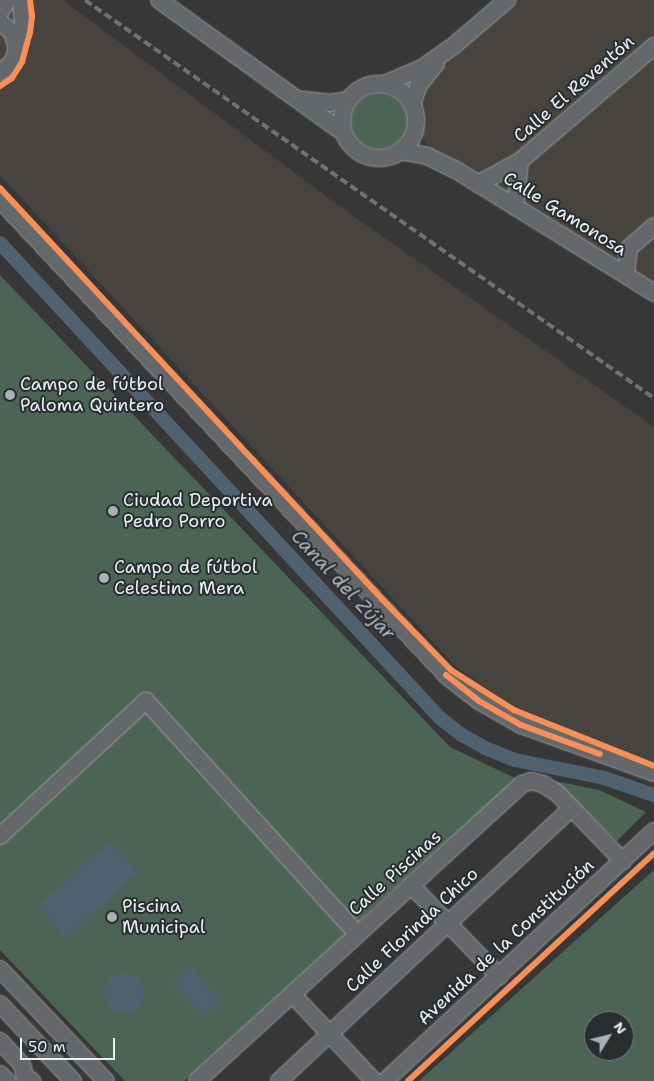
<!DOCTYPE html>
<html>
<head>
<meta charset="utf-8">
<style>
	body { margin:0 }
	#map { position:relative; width:654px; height:1081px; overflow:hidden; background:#373737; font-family:"Shantell Sans",sans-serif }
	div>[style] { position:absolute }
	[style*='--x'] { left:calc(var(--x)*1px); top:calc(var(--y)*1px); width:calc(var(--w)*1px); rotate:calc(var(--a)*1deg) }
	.built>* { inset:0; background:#47433f }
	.green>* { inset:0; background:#4c6455 }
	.round { border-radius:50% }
	.water>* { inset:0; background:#506270; transform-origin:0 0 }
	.canal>* { height:14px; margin:-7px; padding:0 7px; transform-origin:7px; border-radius:7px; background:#506270 }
	.roads { filter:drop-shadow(0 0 1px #9b9d9e) drop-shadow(0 0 1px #9b9d9e) }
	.minor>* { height:16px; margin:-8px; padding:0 8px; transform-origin:8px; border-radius:8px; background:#65686b }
	.minor>.ring { margin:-8px; padding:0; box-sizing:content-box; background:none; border:16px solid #65686b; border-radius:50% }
	.rail>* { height:4px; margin-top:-2px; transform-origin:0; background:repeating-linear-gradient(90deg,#6f7172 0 8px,transparent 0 12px) }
	.cycleway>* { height:6px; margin:-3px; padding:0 3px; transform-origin:3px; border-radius:3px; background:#f78f57 }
	.dots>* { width:14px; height:14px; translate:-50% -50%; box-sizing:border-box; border:2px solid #2a2d2e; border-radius:50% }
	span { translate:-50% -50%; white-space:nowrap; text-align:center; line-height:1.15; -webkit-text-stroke:4px #2a2d2e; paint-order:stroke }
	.street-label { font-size:18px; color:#e8f1f8 }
	.poi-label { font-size:18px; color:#e8f1f8 }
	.left { translate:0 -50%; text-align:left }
	.water-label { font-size:19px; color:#acb9c4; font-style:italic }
	.north { position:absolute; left:584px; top:1011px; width:50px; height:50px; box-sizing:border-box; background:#2a2d2e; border:1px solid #767b7f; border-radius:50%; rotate:54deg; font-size:14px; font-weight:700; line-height:20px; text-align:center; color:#e8f1f8 }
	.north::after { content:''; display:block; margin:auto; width:18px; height:22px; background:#aab0b4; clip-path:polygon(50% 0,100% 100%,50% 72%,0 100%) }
	.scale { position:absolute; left:20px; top:1038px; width:95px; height:22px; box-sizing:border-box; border:2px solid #e8f1f8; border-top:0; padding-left:6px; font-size:15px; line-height:18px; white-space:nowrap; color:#e8f1f8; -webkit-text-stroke:4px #2a2d2e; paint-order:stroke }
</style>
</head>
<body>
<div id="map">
	<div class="built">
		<i style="clip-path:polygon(0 0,63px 0,335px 203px,654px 427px,654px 766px,605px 748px,547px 719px,515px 708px,455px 666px,0 175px)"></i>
		<i style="clip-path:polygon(507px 0,654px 0,654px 292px,433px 150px,420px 135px,412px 105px,418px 86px)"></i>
	</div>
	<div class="green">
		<i class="round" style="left:351px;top:93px;width:56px;height:56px"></i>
		<i style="clip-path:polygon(0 275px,450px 747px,517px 779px,373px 907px,352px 928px,184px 1081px,125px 1081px,0 950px)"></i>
		<i style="clip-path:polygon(555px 781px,599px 790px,646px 812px,617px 841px)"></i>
		<i style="clip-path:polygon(evenodd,654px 870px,654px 1081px,419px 1081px,654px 870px,594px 1021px,624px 1021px,624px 1051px,594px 1051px,594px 1021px)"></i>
	</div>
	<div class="water">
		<i style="left:110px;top:841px;width:42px;height:97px;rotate:48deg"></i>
		<i style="left:190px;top:967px;width:46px;height:24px;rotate:48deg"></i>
		<i class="round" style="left:104px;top:973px;width:40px;height:40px"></i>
	</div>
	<div class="canal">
		<i style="--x:0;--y:243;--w:647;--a:47.19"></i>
		<i style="--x:440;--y:718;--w:28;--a:38"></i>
		<i style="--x:462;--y:735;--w:26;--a:29"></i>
		<i style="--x:485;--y:748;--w:32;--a:22"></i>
		<i style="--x:515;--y:760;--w:91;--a:11.4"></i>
		<i style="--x:604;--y:778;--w:53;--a:18.8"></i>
	</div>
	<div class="roads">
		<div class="minor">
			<i style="--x:159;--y:0;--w:226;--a:35.7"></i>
			<i style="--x:0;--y:12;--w:14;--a:-56"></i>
			<i style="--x:0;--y:22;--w:16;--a:40"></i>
			<i style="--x:12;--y:32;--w:17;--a:73"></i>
			<i style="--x:17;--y:48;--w:15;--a:106"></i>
			<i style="--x:13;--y:62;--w:16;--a:142"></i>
			<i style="--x:17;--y:48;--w:23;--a:-75"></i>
			<i style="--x:23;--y:26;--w:26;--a:-94"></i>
			<i class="ring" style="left:342px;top:84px;width:58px;height:58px"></i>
			<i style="--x:384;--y:84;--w:41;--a:-22.8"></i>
			<i style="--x:422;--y:68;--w:35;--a:-35"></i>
			<i style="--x:451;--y:48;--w:74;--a:-40.6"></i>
			<i style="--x:303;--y:100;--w:27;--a:6"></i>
			<i style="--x:330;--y:103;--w:17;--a:-10"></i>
			<i style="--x:412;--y:105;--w:20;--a:-72"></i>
			<i style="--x:418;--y:86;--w:28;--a:-51"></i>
			<i style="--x:400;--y:151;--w:27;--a:10"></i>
			<i style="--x:427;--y:156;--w:32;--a:26"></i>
			<i style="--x:456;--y:170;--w:233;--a:31.8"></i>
			<i style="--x:478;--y:184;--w:48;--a:-28.7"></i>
			<i style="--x:0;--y:200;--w:654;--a:46.8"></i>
			<i style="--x:448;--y:677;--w:39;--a:38"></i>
			<i style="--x:479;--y:701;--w:48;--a:29.7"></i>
			<i style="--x:521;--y:725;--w:141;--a:19.8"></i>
			<i style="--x:515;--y:207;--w:46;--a:-83.8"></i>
			<i style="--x:520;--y:161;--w:177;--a:-40.6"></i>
			<i style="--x:626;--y:275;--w:27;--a:-84"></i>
			<i style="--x:629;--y:248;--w:33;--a:-41"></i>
			<i style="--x:0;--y:836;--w:199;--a:-42.8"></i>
			<i style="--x:146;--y:701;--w:307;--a:47.8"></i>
			<i style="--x:411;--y:885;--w:127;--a:46"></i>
			<i style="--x:0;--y:969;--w:154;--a:46.6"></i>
			<i style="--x:292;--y:994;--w:120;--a:46.7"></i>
			<i style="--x:0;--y:1004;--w:106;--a:46.5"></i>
			<i style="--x:0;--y:1041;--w:33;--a:47"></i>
			<i style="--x:22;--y:1065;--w:11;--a:75"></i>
			<i style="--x:25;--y:1076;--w:9;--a:36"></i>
			<i style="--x:0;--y:1074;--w:10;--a:45"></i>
			<i style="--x:197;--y:1081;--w:440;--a:-42.4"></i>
			<i style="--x:522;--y:784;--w:9;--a:-18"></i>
			<i style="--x:531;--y:781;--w:12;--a:14"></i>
			<i style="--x:543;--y:784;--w:17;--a:33"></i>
			<i style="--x:557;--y:793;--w:95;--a:45.9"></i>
			<i style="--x:279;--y:1081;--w:400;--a:-43"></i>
			<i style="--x:385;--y:1081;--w:367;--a:-42.9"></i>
		</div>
	</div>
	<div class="rail">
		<i style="--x:85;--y:0;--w:694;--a:34.97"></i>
	</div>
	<div class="cycleway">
		<i style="--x:0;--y:86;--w:14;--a:-34"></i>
		<i style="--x:12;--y:78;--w:19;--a:-58"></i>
		<i style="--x:22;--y:62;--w:30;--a:-75"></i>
		<i style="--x:30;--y:33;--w:17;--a:-83"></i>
		<i style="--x:32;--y:16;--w:16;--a:-97"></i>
		<i style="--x:0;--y:188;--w:561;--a:47.09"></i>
		<i style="--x:382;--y:599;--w:99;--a:45.8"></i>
		<i style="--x:451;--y:670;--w:75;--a:32.4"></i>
		<i style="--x:514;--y:710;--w:151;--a:21.8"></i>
		<i style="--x:446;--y:675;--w:42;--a:38.2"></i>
		<i style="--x:479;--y:701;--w:48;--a:29.7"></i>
		<i style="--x:521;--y:725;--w:84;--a:20.2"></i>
		<i style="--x:408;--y:1081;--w:335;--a:-42.8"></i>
	</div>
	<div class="dots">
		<i style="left:10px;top:395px;background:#aab0b4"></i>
		<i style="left:113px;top:511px;background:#aab0b4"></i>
		<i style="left:104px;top:578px;background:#aab0b4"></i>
		<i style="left:112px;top:917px;background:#aab0b4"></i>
	</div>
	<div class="street-label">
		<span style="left:574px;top:89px;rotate:-41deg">Calle El Reventón</span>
		<span style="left:565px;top:214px;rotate:32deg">Calle Gamonosa</span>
		<span style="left:395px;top:873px;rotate:-42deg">Calle Piscinas</span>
		<span style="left:412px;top:930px;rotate:-43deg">Calle Florinda Chico</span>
		<span style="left:506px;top:942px;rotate:-43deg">Avenida de la Constitución</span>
	</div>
	<div class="poi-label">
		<span class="left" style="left:20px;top:395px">Campo de fútbol<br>Paloma Quintero</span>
		<span class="left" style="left:123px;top:511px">Ciudad Deportiva<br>Pedro Porro</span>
		<span class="left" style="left:114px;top:578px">Campo de fútbol<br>Celestino Mera</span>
		<span class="left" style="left:122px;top:917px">Piscina<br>Municipal</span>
	</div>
	<div class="water-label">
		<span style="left:343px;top:585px;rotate:47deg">Canal del Zújar</span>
	</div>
	<div class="north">N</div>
	<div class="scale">50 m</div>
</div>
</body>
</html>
